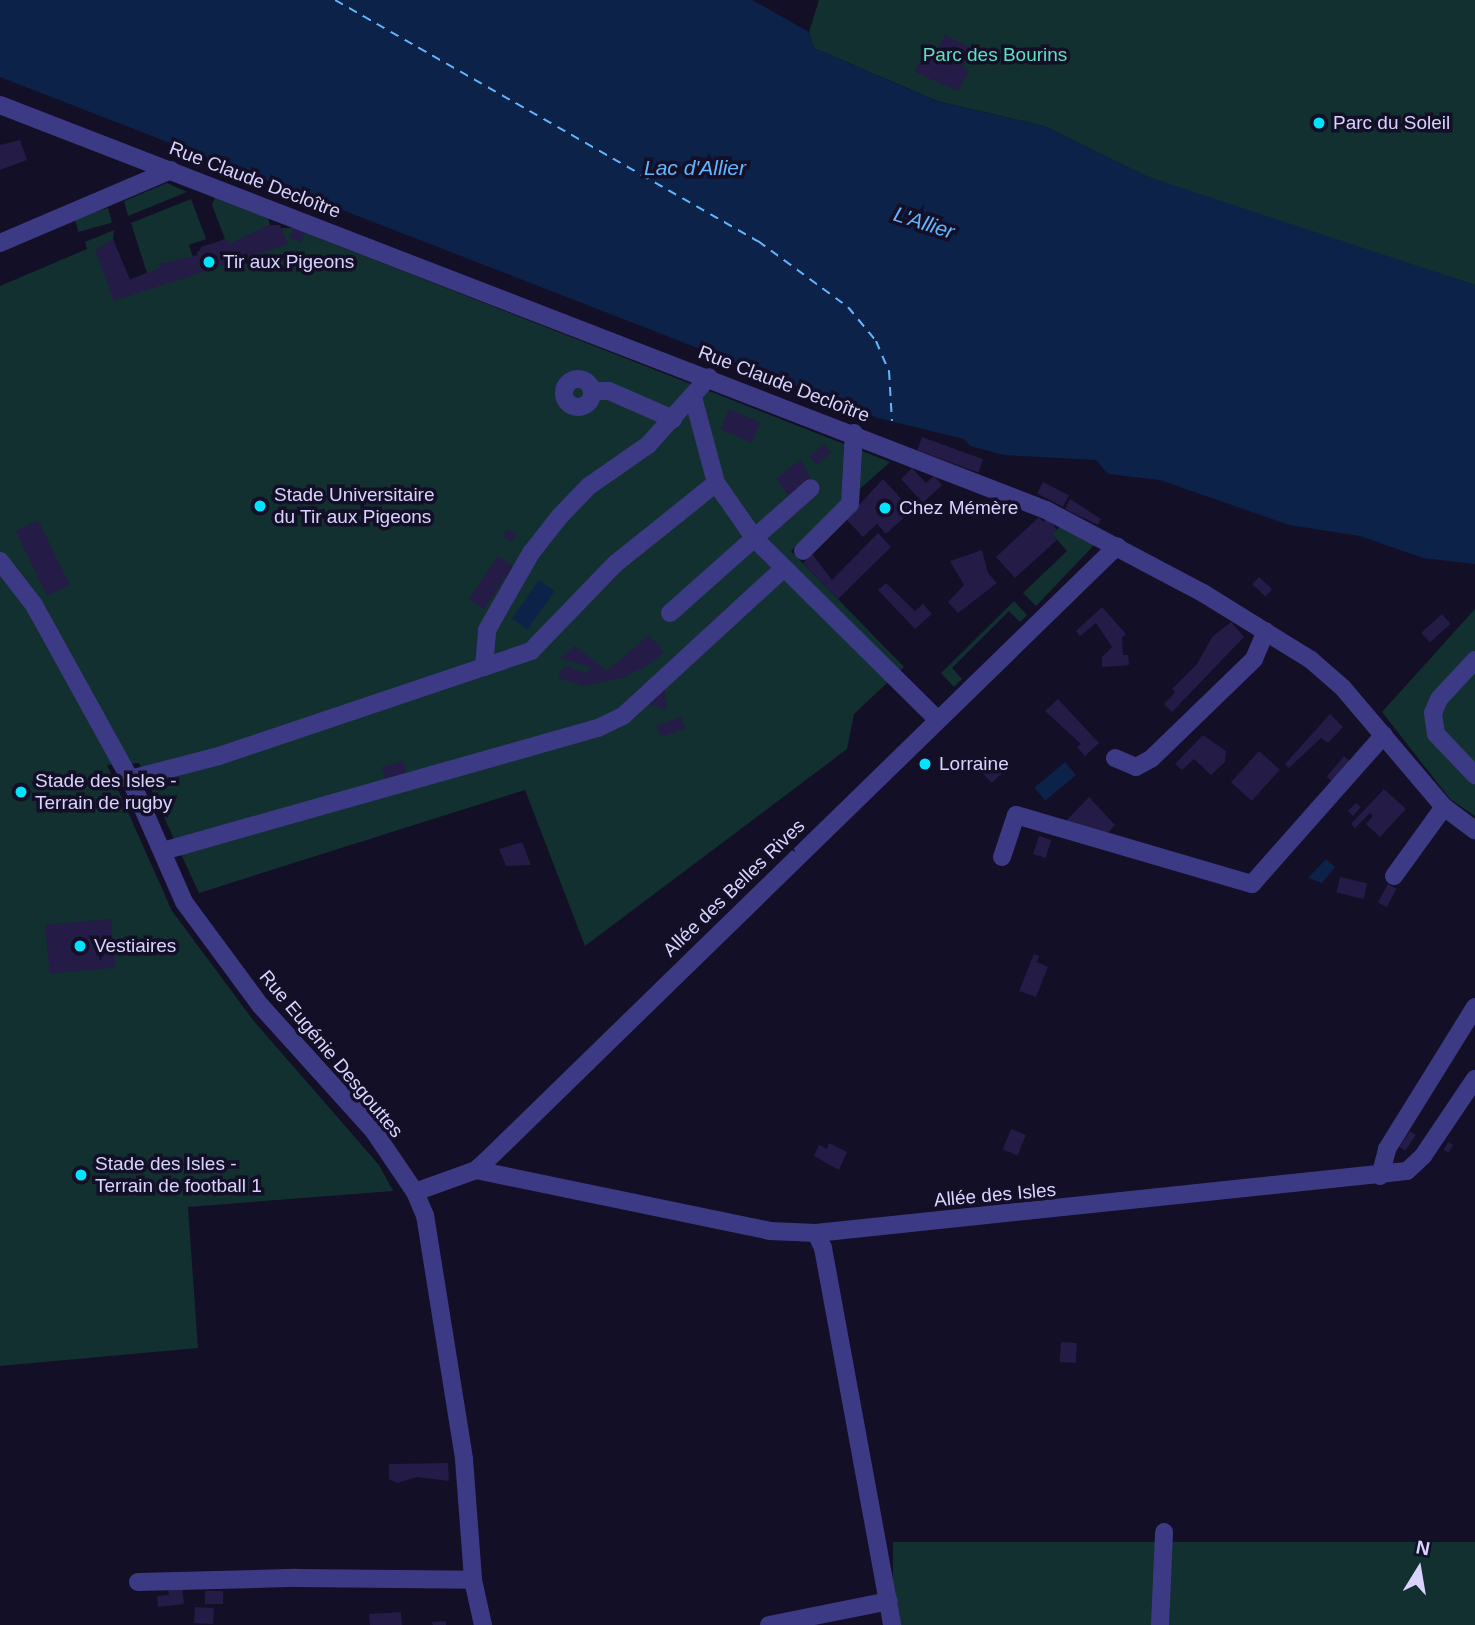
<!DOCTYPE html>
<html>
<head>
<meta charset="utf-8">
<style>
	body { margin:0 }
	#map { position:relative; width:1475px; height:1625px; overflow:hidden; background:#130f26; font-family:Helvetica,sans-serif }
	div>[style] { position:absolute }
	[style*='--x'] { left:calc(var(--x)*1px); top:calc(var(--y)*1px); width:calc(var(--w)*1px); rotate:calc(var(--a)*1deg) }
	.green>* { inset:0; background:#12302f; transform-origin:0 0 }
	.water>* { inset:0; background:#0c2248; transform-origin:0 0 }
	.ferry>* { height:2px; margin-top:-1px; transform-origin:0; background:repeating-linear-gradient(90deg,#62b6ff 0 9px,transparent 0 16px) }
	.building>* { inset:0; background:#241b47; transform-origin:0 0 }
	.minor>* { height:18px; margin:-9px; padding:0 9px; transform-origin:9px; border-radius:9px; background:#3d3a85 }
	.minor>.ring { margin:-9px; padding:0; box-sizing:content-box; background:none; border:18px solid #3d3a85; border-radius:50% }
	.dots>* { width:19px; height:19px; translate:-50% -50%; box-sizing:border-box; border:4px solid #130f26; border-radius:50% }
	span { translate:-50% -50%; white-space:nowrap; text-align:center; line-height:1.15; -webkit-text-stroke:7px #130f26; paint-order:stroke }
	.park-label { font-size:19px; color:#5fe0c0 }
	.poi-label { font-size:19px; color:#d9d4ff }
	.left { translate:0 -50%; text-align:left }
	.street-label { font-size:19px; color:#d9d4ff }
	.water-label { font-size:21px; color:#62b6ff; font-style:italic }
	.north { position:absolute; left:1384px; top:1534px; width:70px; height:70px; -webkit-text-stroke:5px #130f26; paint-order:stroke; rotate:11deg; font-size:19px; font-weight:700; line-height:28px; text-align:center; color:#d9d4ff }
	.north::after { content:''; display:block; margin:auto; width:24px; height:32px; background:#d9d4ff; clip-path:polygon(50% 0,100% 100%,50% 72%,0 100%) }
</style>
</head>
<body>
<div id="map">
	<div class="green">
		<i style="clip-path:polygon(819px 0,1475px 0,1475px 285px,1220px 203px,1146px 176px,1044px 126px,937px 101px,814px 48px,809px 32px)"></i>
		<i style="clip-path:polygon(167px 183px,187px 192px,128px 216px,124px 201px)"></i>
		<i style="clip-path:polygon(216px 195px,267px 215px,271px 228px,293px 228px,890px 462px,791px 551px,904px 667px,854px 714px,847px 749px,585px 946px,525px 790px,199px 893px,139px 763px,107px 765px,172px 911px,253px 1020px,379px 1165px,393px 1191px,188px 1207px,198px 1348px,0 1366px,0 286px,87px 249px,85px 242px,114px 230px,113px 239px,129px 280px,147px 273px,131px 223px,191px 199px,206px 239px,189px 245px,193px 257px,198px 255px,197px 252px,225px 239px,212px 205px)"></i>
		<i style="left:108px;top:208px;width:15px;height:35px;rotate:74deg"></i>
		<i style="clip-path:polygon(1062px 525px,1097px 542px,1036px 606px,1023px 593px,1067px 551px,1052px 534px)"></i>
		<i style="clip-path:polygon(1014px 601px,1027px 615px,1020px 622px,1009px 611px,952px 668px,962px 679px,954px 687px,941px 673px)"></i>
		<i style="clip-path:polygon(1475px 609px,1475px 816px,1450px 799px,1382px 712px)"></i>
		<i style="left:893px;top:1542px;width:582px;height:84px"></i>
	</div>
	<div class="water">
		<i style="clip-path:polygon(0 0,752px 0,809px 32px,814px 48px,936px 101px,1044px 126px,1146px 176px,1475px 285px,1475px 564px,1423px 558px,1360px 536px,1289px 525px,1160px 480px,1108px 474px,1096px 460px,1004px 455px,970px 446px,964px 439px,878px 418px,0 77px)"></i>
		<i style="left:539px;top:580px;width:19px;height:47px;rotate:35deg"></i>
		<i style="left:1065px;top:762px;width:17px;height:40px;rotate:50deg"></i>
		<i style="clip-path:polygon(1326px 859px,1335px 867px,1322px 883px,1308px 878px)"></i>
	</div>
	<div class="ferry">
		<i style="--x:335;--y:0;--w:487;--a:29.7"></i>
		<i style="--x:758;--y:241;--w:112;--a:36.3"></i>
		<i style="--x:848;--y:307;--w:44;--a:50.5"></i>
		<i style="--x:876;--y:341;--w:33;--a:67"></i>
		<i style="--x:889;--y:371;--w:50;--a:86.6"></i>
	</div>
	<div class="building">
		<i style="clip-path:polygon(945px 35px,972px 48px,962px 67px,969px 71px,958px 91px,915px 72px,927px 47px,936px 52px)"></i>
		<i style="clip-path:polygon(20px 140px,27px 160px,0 170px,0 145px)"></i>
		<i style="clip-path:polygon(269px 225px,280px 225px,288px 244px,114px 301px,95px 250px,113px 239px,130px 280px,160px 268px,159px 264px,198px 255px,201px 247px,226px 239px,229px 244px)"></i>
		<i style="left:293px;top:228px;width:13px;height:10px;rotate:23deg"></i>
		<i style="left:729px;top:409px;width:34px;height:22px;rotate:23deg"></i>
		<i style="left:922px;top:437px;width:65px;height:14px;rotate:20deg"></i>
		<i style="left:824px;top:444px;width:11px;height:19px;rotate:49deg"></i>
		<i style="clip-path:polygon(801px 459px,811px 480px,788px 495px,776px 479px)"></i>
		<i style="clip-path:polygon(912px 468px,926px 483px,934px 476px,942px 485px,923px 503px,901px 479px)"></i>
		<i style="clip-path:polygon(883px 479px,912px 510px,886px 534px,877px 524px,863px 537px,846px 519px)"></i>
		<i style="left:1043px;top:482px;width:29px;height:13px;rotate:27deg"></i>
		<i style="clip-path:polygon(1070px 499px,1101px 519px,1098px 525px,1065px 509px)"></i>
		<i style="clip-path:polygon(1039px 517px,1043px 522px,1047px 518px,1057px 529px,1052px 534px,1057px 540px,1015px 578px,996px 557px)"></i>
		<i style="left:38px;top:520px;width:72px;height:25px;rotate:64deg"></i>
		<i style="left:507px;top:529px;width:11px;height:8px;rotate:34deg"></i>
		<i style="clip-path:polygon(878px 533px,891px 547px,838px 599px,803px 563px,812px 554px,832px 580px)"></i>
		<i style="clip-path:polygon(982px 550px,988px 573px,997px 583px,958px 613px,948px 602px,964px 585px,950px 561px)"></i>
		<i style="left:498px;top:556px;width:18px;height:52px;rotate:34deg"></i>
		<i style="left:1259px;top:577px;width:18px;height:10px;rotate:43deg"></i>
		<i style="clip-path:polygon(886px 583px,915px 611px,923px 604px,932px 614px,915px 629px,878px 590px)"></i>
		<i style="clip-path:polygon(1102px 607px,1126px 634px,1122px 638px,1123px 655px,1128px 655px,1129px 665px,1102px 667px,1102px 657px,1112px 647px,1096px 623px,1080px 636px,1076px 631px)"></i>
		<i style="left:1442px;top:614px;width:13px;height:28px;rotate:48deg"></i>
		<i style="clip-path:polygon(1231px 622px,1244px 637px,1172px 712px,1164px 704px,1175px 692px,1172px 689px,1197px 664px,1212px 637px)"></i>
		<i style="clip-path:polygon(649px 635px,664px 652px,650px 664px,622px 678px,584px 686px,558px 678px,564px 666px,587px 673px,592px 668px,560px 658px,575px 646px,607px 671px)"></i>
		<i style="clip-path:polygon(664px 685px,667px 709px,648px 704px)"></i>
		<i style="clip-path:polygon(1058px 699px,1099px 743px,1085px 756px,1077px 747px,1081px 744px,1045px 711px)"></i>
		<i style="clip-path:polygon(1330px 714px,1343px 727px,1328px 743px,1321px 738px,1289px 768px,1285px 764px)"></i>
		<i style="left:681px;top:717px;width:12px;height:26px;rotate:70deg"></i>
		<i style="clip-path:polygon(1203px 735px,1226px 751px,1225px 762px,1211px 775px,1194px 759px,1182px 770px,1175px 764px)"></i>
		<i style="left:1259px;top:751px;width:28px;height:42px;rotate:42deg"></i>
		<i style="left:1344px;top:756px;width:8px;height:27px;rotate:40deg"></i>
		<i style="clip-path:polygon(926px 758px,932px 763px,923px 771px,918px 766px)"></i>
		<i style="left:994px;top:759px;width:16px;height:18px;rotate:47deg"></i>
		<i style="left:403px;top:761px;width:18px;height:22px;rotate:74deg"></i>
		<i style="clip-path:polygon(1384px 789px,1406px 809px,1380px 837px,1366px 824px,1373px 816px,1370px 813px,1355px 828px,1351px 824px)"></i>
		<i style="clip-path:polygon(1089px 797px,1115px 825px,1101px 840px,1062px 825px)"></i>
		<i style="clip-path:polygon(1356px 803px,1361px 807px,1353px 816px,1348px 811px)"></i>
		<i style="left:1039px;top:836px;width:13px;height:19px;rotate:18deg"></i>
		<i style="clip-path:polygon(522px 842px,531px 865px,506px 866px,499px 849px)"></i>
		<i style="left:1340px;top:877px;width:28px;height:16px;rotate:13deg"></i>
		<i style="left:1388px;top:884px;width:10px;height:21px;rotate:29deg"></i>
		<i style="left:111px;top:919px;width:49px;height:66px;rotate:85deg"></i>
		<i style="clip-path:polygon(1034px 954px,1039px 956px,1037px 962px,1048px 967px,1036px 997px,1019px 991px)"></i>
		<i style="left:1011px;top:1129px;width:16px;height:22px;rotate:22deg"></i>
		<i style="left:1410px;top:1131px;width:7px;height:19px;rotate:34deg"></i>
		<i style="left:1448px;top:1142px;width:6px;height:9px;rotate:31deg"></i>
		<i style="clip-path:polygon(829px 1143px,847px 1152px,839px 1170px,814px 1156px,819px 1145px,827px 1149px)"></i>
		<i style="left:1061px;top:1342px;width:16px;height:20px;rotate:4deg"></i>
		<i style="clip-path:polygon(448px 1463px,449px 1481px,417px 1477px,397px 1483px,389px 1479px,389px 1464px)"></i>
		<i style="clip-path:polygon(182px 1586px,184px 1604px,158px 1607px,157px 1596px,169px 1595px,168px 1587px)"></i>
		<i style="left:205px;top:1591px;width:18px;height:13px"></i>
		<i style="left:195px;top:1607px;width:19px;height:16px;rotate:3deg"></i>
		<i style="clip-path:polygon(401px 1612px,402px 1625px,370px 1625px,369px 1614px)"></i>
		<i style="clip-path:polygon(446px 1621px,446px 1625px,433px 1625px,432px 1622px)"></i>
	</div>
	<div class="minor">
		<i style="--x:0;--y:105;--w:1122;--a:21.17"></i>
		<i style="--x:1046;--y:510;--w:178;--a:27.9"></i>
		<i style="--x:1203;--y:593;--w:127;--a:31.8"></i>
		<i style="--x:1311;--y:660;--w:43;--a:41.2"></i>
		<i style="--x:1343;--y:688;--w:156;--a:49.7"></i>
		<i style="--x:1444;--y:807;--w:39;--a:37"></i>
		<i style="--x:0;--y:243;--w:186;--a:-23.1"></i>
		<i class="ring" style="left:564px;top:379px;width:10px;height:10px"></i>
		<i style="--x:592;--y:391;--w:17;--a:0"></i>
		<i style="--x:609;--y:391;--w:70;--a:23.6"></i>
		<i style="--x:693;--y:397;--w:89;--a:75"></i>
		<i style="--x:716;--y:483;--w:68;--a:55.1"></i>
		<i style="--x:755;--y:539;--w:256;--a:44.7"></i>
		<i style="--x:803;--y:551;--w:66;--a:-45"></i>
		<i style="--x:850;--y:504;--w:71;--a:-86.8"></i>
		<i style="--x:0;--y:561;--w:56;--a:52.3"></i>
		<i style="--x:34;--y:605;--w:199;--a:61.1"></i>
		<i style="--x:130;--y:779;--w:134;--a:66.3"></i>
		<i style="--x:184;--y:902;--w:128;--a:53.6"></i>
		<i style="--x:260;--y:1005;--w:169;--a:47.9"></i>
		<i style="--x:373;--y:1130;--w:75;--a:55.9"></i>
		<i style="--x:415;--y:1192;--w:25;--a:67"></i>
		<i style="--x:425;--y:1215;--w:247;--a:80.9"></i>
		<i style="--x:464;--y:1459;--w:121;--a:85.7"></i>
		<i style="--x:473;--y:1580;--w:46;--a:77.5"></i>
		<i style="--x:670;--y:613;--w:188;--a:-41.6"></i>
		<i style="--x:1475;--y:660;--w:53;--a:132.7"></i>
		<i style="--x:1439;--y:699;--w:15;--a:113"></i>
		<i style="--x:1433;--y:713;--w:21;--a:82"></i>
		<i style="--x:1436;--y:734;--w:57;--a:46.4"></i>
		<i style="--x:484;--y:667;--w:50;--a:-18.8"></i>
		<i style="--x:531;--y:651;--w:121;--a:-46"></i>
		<i style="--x:615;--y:564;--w:129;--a:-38.7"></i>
		<i style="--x:1115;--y:758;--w:23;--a:23"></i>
		<i style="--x:1136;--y:767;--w:18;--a:-29"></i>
		<i style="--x:1152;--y:758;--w:142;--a:-44.1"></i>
		<i style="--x:1254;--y:659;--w:30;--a:-67"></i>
		<i style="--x:130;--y:779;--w:92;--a:-14.5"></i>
		<i style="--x:219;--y:756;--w:280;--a:-18.6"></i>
		<i style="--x:484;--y:667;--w:37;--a:-85"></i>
		<i style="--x:487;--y:630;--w:89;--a:-60.3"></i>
		<i style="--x:531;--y:553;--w:47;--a:-51.9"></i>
		<i style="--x:560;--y:516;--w:42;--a:-46"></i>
		<i style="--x:589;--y:486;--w:72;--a:-34.8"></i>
		<i style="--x:648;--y:445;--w:91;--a:-48.1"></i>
		<i style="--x:163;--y:851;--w:452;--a:-15.8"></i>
		<i style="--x:598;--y:728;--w:28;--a:-26"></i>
		<i style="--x:623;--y:716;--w:216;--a:-42.6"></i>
		<i style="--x:1002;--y:857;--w:44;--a:-71.6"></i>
		<i style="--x:1016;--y:815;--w:246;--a:16.3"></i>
		<i style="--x:1252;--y:884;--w:199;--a:-48.5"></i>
		<i style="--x:1394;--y:876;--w:85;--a:-54.1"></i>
		<i style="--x:476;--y:1170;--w:300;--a:11.7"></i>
		<i style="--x:770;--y:1231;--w:46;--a:2.5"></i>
		<i style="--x:816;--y:1233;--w:594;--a:-5.99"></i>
		<i style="--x:1407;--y:1171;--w:22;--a:-43"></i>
		<i style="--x:1423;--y:1156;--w:93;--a:-56"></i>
		<i style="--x:1380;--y:1176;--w:28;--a:-75"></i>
		<i style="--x:1387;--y:1149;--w:167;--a:-58.2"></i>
		<i style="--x:415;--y:1192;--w:65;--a:-19.8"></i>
		<i style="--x:476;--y:1170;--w:13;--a:-42"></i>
		<i style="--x:486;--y:1161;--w:881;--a:-44.26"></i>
		<i style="--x:816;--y:1233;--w:17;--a:65"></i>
		<i style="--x:823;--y:1248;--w:383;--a:79.6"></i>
		<i style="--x:138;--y:1582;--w:158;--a:-1.5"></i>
		<i style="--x:296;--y:1578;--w:177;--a:0.6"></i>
		<i style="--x:769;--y:1625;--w:122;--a:-11.3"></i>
		<i style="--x:1160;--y:1625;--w:93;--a:-87.5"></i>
	</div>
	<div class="dots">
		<i style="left:1319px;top:123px;background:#00e5ff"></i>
		<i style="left:209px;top:262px;background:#00e5ff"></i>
		<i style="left:260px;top:506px;background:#00e5ff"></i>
		<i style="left:885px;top:508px;background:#00e5ff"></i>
		<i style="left:925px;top:764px;background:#00e5ff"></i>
		<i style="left:21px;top:792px;background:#00e5ff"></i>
		<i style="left:80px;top:946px;background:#00e5ff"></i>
		<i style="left:81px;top:1175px;background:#00e5ff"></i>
	</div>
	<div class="park-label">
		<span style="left:995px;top:55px">Parc des Bourins</span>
	</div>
	<div class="poi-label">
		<span class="left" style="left:1333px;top:123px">Parc du Soleil</span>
		<span class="left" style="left:223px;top:262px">Tir aux Pigeons</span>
		<span class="left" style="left:274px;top:506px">Stade Universitaire<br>du Tir aux Pigeons</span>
		<span class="left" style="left:899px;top:508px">Chez Mémère</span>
		<span class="left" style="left:939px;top:764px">Lorraine</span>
		<span class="left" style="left:35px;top:792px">Stade des Isles -<br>Terrain de rugby</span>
		<span class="left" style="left:94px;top:946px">Vestiaires</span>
		<span class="left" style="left:95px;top:1175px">Stade des Isles -<br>Terrain de football 1</span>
	</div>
	<div class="street-label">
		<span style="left:255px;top:180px;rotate:21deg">Rue Claude Decloître</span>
		<span style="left:784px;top:384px;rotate:21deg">Rue Claude Decloître</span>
		<span style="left:734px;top:888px;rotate:-44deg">Allée des Belles Rives</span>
		<span style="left:331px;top:1054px;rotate:50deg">Rue Eugénie Desgouttes</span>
		<span style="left:995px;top:1195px;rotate:-5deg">Allée des Isles</span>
	</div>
	<div class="water-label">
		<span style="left:695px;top:168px">Lac d'Allier</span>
		<span style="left:924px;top:223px;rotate:18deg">L'Allier</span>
	</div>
	<div class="north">N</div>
</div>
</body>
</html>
